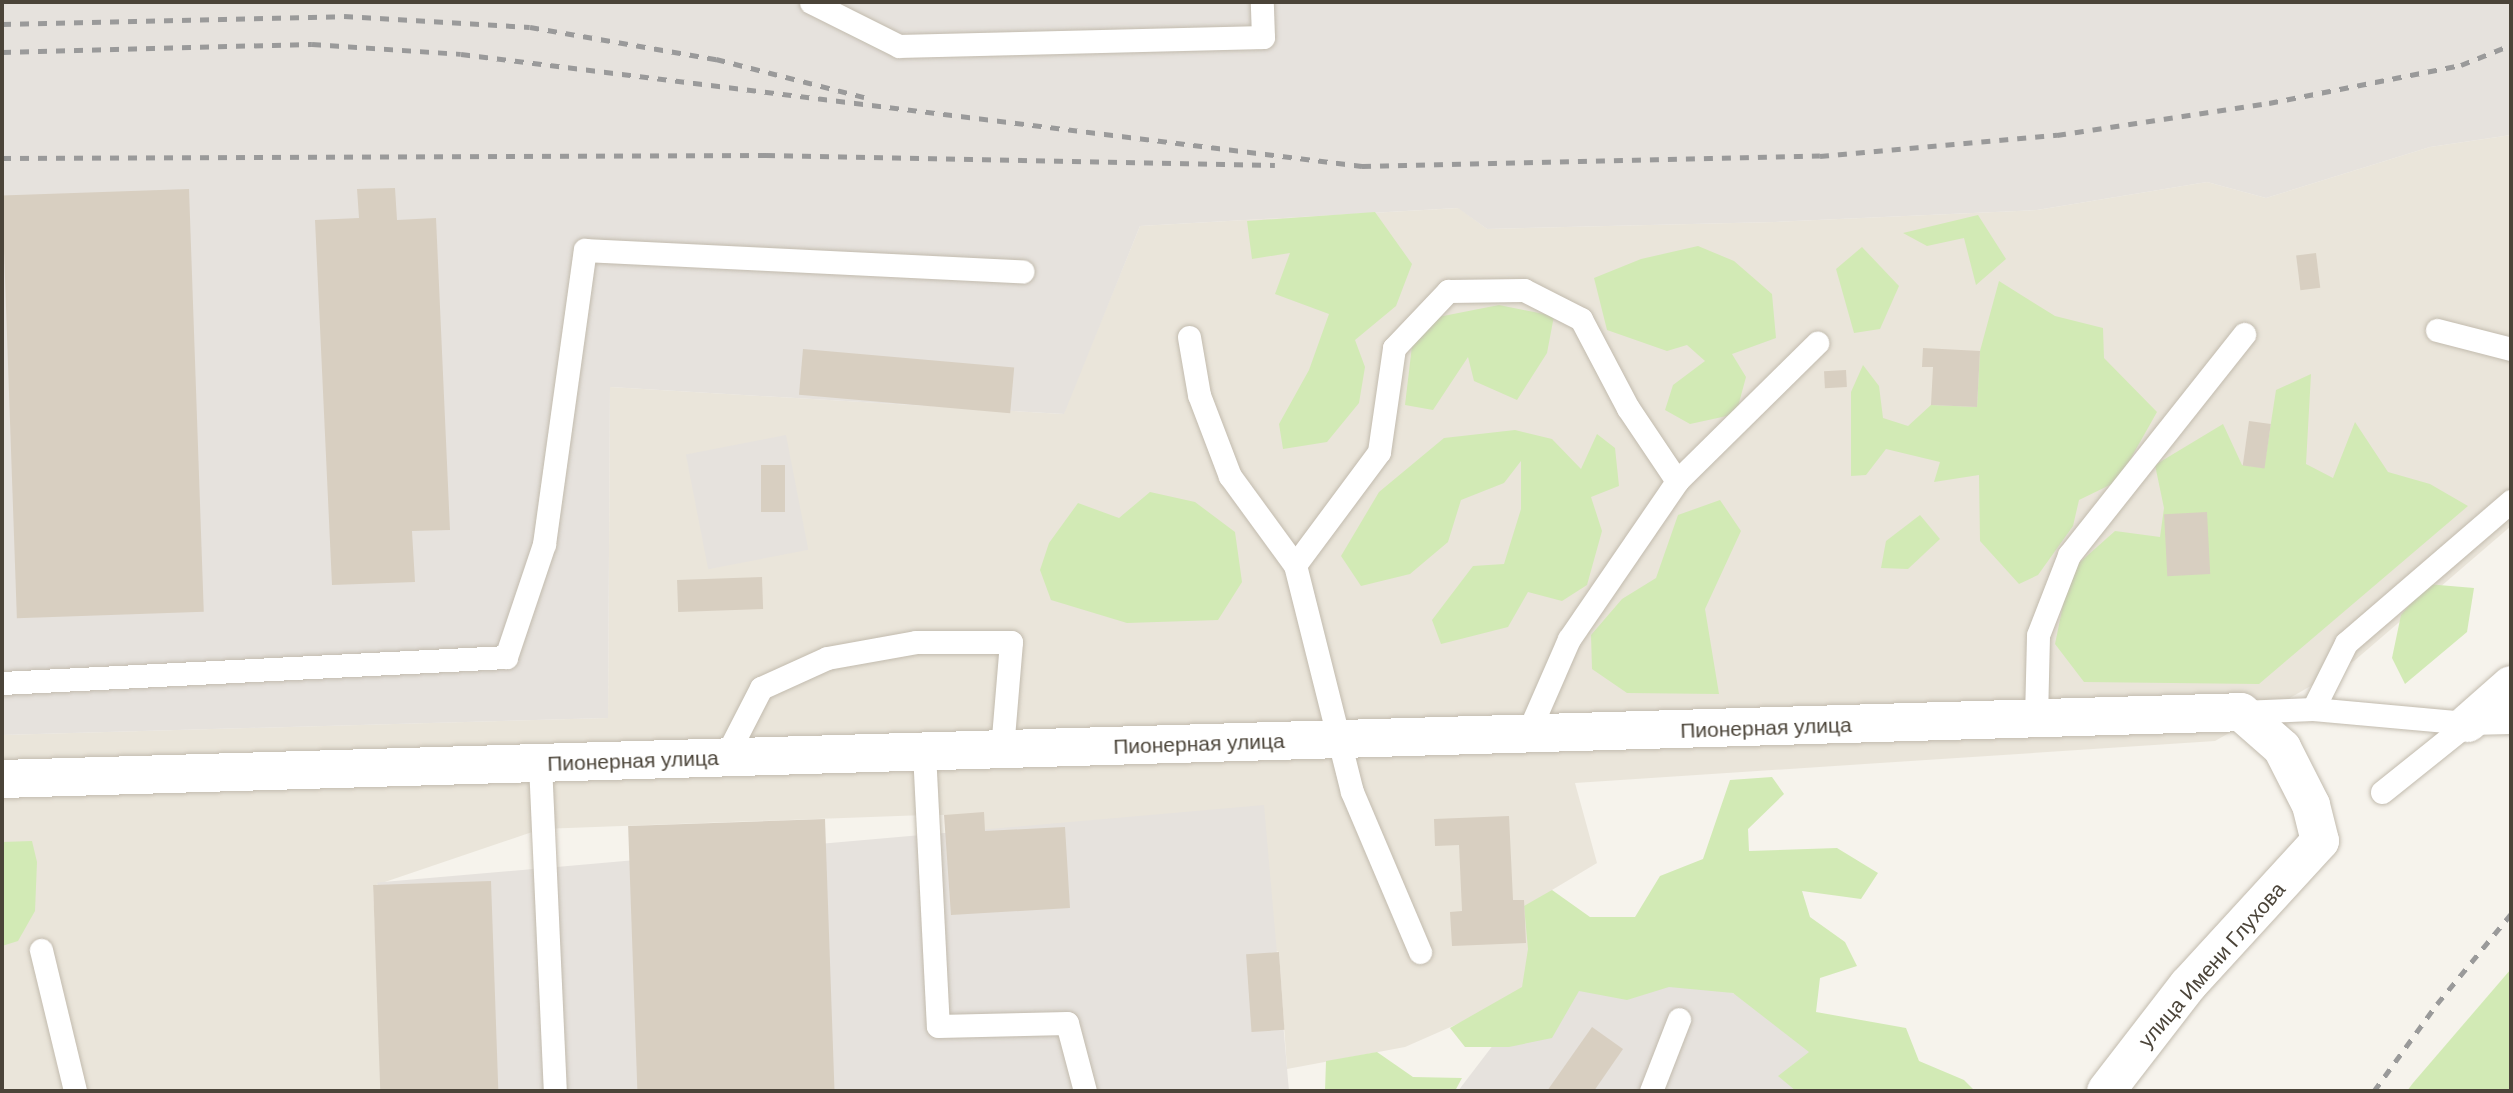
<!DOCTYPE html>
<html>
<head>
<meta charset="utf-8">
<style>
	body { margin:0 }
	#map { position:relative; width:2513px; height:1093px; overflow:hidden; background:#f6f3ec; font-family:"DM Sans",sans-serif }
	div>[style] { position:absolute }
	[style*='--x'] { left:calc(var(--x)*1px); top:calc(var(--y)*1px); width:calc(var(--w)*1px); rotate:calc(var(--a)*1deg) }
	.residential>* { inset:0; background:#eae5da }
	.industrial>* { inset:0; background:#e6e2dd; transform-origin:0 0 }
	.green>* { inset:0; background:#d2eab5 }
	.building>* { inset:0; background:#d8cfc1; transform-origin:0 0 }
	.roads { filter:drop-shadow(0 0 2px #c2bbae) drop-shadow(0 0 2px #c2bbae) }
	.lane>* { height:23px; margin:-11.5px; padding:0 11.5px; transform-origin:11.5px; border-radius:11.5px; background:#fff }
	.street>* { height:38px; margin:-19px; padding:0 19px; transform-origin:19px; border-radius:19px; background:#fff }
	.rail>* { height:5px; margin-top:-2.5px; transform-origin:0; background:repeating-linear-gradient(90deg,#9a9a9a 0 9px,transparent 0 18px) }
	span { translate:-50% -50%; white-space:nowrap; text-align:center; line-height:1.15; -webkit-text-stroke:5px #fff; paint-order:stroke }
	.street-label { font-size:21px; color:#4b4439 }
	.frame { position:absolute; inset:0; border:4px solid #4b4439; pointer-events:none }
</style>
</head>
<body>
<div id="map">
	<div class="residential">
		<i style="clip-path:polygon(2511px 135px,2511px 526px,2354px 661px,2215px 741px,1575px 783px,1597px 863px,1552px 890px,1522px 988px,1471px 1018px,1405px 1047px,1287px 1069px,1279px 952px,944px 815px,925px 815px,541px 829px,373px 886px,382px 1091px,2px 1091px,2px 735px,608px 718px,610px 387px,1063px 414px,1140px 226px,1459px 208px,1487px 229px,1775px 222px,2037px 210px,2207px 182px,2266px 198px,2430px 147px)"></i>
	</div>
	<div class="industrial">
		<i style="clip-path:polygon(2px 2px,2511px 2px,2511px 135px,2430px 147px,2266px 198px,2207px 182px,2037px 210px,1775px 222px,1487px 229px,1458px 208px,1140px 226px,1064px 414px,610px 387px,608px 718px,2px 735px)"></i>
		<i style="left:786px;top:435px;width:117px;height:102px;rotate:79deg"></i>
		<i style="left:1264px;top:805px;width:287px;height:890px;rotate:85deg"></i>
		<i style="clip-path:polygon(1581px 930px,1850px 1042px,1831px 1091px,1458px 1091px)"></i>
	</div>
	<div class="green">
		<i style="clip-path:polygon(1375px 212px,1412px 264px,1396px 306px,1355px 340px,1365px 367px,1359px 403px,1327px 442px,1283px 449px,1279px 424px,1309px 370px,1329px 314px,1275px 294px,1290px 253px,1252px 259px,1247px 221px)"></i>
		<i style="clip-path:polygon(1978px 215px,2006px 259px,1976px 285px,1964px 238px,1927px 246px,1903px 233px)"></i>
		<i style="clip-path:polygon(1698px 246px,1734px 261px,1772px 294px,1776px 338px,1732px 354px,1746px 377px,1736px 414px,1690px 424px,1665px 410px,1673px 385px,1705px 361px,1687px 345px,1667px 351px,1607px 330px,1594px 278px,1641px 259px)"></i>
		<i style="clip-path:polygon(1862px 247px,1899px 286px,1880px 329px,1854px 333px,1836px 269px)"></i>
		<i style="clip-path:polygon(1999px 281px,2055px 316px,2103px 328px,2104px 358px,2157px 412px,2118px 481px,2079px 500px,2073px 526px,2038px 575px,2019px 584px,1980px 541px,1979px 475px,1934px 482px,1940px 462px,1886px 449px,1866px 475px,1851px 476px,1851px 392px,1863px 365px,1879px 386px,1883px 418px,1908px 426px,1931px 405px,1977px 407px,1980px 351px)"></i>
		<i style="clip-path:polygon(1499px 305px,1554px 316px,1547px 353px,1517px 400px,1474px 381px,1468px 357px,1433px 410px,1405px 405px,1412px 346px,1433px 318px)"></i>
		<i style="clip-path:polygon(2311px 374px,2306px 464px,2333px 478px,2355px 422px,2388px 472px,2430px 484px,2468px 506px,2259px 684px,2084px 682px,2055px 644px,2070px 571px,2115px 531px,2160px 537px,2164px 508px,2155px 465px,2223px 424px,2242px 465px,2264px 468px,2276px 390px)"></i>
		<i style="clip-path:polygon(1515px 430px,1552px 439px,1581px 469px,1597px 434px,1615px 448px,1619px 486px,1591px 497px,1602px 531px,1587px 585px,1562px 601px,1528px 592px,1508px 627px,1441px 644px,1432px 620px,1473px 566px,1504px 564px,1521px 509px,1521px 461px,1504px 483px,1461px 500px,1448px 542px,1410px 574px,1361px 586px,1341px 556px,1379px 492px,1444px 438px)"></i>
		<i style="clip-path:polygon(1150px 492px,1195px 502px,1235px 532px,1242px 582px,1218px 620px,1127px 623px,1051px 600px,1040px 570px,1049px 543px,1078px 503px,1119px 518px)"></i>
		<i style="clip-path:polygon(1720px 500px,1741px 531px,1705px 609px,1719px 694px,1627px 693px,1592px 669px,1591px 635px,1622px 599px,1656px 578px,1678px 515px)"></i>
		<i style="clip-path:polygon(1920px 515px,1940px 539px,1908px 569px,1881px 568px,1886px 541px)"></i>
		<i style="clip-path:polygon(2427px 584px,2474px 588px,2467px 632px,2405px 684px,2392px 658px,2401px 615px)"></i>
		<i style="clip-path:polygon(1772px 777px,1784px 794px,1748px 829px,1749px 851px,1837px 848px,1878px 873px,1861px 899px,1802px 891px,1810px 917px,1845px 942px,1857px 966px,1820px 978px,1816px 1012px,1906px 1028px,1919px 1061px,1964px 1080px,1975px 1091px,1796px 1091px,1778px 1076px,1809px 1052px,1733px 993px,1669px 987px,1627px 1000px,1579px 991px,1552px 1038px,1509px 1047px,1465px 1047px,1450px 1028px,1522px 987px,1528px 949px,1524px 906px,1552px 890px,1590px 917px,1635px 917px,1660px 876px,1703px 859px,1730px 780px)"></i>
		<i style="clip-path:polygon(32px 841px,37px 862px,35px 911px,18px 941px,2px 946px,2px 842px)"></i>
		<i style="clip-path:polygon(2511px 969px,2511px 1091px,2407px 1091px,2413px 1083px)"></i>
		<i style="clip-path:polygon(1377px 1052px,1413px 1077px,1462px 1078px,1455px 1091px,1325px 1091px,1326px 1061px)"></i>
	</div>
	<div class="building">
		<i style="clip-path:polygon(395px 188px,397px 220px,436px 218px,450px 530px,412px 531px,415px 582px,332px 585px,315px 220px,359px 218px,357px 189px)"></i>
		<i style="left:189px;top:189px;width:423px;height:187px;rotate:88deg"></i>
		<i style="left:2316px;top:253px;width:35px;height:20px;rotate:83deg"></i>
		<i style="clip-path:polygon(1923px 348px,1980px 351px,1977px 407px,1931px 405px,1933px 367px,1922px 367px)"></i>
		<i style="left:803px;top:349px;width:212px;height:46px;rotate:5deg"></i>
		<i style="left:1846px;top:370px;width:17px;height:22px;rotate:87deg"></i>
		<i style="left:2249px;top:421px;width:22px;height:45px;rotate:8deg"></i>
		<i style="left:761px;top:465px;width:24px;height:47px"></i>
		<i style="left:2207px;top:512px;width:62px;height:43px;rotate:87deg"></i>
		<i style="left:762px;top:577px;width:32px;height:85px;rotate:88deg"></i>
		<i style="clip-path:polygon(984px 812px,985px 831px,1065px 827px,1070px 908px,951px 915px,944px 815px)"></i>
		<i style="clip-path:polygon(1509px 816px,1513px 900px,1524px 900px,1526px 943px,1452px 946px,1450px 912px,1462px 911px,1459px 845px,1435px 846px,1434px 819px)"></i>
		<i style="left:825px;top:819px;width:272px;height:197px;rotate:88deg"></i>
		<i style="left:491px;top:881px;width:210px;height:118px;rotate:88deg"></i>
		<i style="left:1279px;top:952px;width:78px;height:33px;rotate:86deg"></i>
		<i style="clip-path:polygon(1592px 1027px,1623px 1049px,1594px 1091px,1547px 1091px)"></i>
	</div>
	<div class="roads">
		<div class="lane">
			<i style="--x:811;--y:2;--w:98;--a:26.6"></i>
			<i style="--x:899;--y:46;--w:364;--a:-1.4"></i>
			<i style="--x:1263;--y:37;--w:35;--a:-92"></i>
			<i style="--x:2437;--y:330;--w:76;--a:14.4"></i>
			<i style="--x:1189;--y:337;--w:59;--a:80.2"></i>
			<i style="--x:1199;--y:395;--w:87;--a:69.1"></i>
			<i style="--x:1230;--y:476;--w:110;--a:53.9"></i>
			<i style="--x:2;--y:683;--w:505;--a:-2.95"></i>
			<i style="--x:506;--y:657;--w:119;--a:-71.4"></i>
			<i style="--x:544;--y:544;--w:297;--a:-82.1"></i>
			<i style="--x:585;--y:250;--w:438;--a:2.8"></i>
			<i style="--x:2313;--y:709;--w:74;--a:-63.4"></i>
			<i style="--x:2346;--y:643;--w:218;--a:-40.7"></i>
			<i style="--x:2241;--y:712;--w:72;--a:-2.4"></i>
			<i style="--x:2313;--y:709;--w:156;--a:5.2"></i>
			<i style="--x:2468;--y:723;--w:43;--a:-1.3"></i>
			<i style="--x:2036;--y:718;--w:83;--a:-88.6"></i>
			<i style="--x:2038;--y:635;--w:86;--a:-68.8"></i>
			<i style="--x:2069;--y:555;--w:282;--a:-51.6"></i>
			<i style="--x:1527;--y:735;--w:105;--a:-66.4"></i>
			<i style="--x:1569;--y:639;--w:191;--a:-55.6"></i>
			<i style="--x:1677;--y:481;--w:197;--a:-44.6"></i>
			<i style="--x:924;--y:752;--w:274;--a:87.1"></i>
			<i style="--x:938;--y:1026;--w:129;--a:-1.3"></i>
			<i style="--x:1067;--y:1023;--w:70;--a:75.2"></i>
			<i style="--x:725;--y:758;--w:79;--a:-62.8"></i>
			<i style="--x:761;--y:688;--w:72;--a:-24.4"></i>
			<i style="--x:827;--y:658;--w:90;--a:-10.2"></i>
			<i style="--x:916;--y:642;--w:95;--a:0"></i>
			<i style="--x:1011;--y:642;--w:108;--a:94.8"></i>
			<i style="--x:540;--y:764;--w:327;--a:87.4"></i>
			<i style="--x:2382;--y:792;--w:110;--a:-38.7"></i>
			<i style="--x:41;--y:950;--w:145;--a:76.4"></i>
			<i style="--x:1420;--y:952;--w:174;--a:-113"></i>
			<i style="--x:1352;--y:792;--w:234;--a:-104.1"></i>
			<i style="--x:1295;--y:565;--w:141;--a:-53.4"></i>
			<i style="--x:1379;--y:452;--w:105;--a:-81.8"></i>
			<i style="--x:1394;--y:348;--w:79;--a:-46.5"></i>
			<i style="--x:1448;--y:291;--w:76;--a:-0.8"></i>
			<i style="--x:1524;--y:290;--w:64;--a:27"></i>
			<i style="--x:1581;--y:319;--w:101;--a:62.2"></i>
			<i style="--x:1628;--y:408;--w:88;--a:56.1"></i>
			<i style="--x:1651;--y:1091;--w:77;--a:-68.7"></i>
		</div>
		<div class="street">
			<i style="--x:2468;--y:723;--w:57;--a:-41.5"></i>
			<i style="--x:2;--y:779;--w:2240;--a:-1.71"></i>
			<i style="--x:2241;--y:712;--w:55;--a:41.3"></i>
			<i style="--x:2282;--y:748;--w:64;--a:63"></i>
			<i style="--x:2311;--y:805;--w:37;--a:76"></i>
			<i style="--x:2320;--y:841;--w:195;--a:132.5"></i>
			<i style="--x:2188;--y:985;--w:134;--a:127.7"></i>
		</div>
	</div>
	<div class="rail">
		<i style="--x:2;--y:24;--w:342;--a:-1.3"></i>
		<i style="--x:344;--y:16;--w:186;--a:3.4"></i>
		<i style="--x:530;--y:27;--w:189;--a:9.8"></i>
		<i style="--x:716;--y:59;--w:153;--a:14.4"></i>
		<i style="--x:2;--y:52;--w:310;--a:-1.5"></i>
		<i style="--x:312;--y:44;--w:149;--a:3.8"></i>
		<i style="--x:461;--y:54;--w:908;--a:7.09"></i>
		<i style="--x:1362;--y:166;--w:458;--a:-1.3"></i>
		<i style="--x:1820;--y:156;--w:238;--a:-5.1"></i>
		<i style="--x:2057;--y:135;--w:214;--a:-8.6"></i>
		<i style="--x:2269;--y:103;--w:196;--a:-11.2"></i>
		<i style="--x:2461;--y:65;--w:54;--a:-21.8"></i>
		<i style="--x:2;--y:158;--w:764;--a:-0.22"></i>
		<i style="--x:766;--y:155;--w:509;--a:1.13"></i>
		<i style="--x:2374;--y:1091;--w:107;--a:-54.1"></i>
		<i style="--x:2437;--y:1004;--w:117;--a:-50.6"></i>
	</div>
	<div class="street-label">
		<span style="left:1766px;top:728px;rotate:-2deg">Пионерная улица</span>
		<span style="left:1199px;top:744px;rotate:-2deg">Пионерная улица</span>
		<span style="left:633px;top:761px;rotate:-2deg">Пионерная улица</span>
		<span style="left:2212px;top:965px;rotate:-49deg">улица Имени Глухова</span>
	</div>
	<div class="frame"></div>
</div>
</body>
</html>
